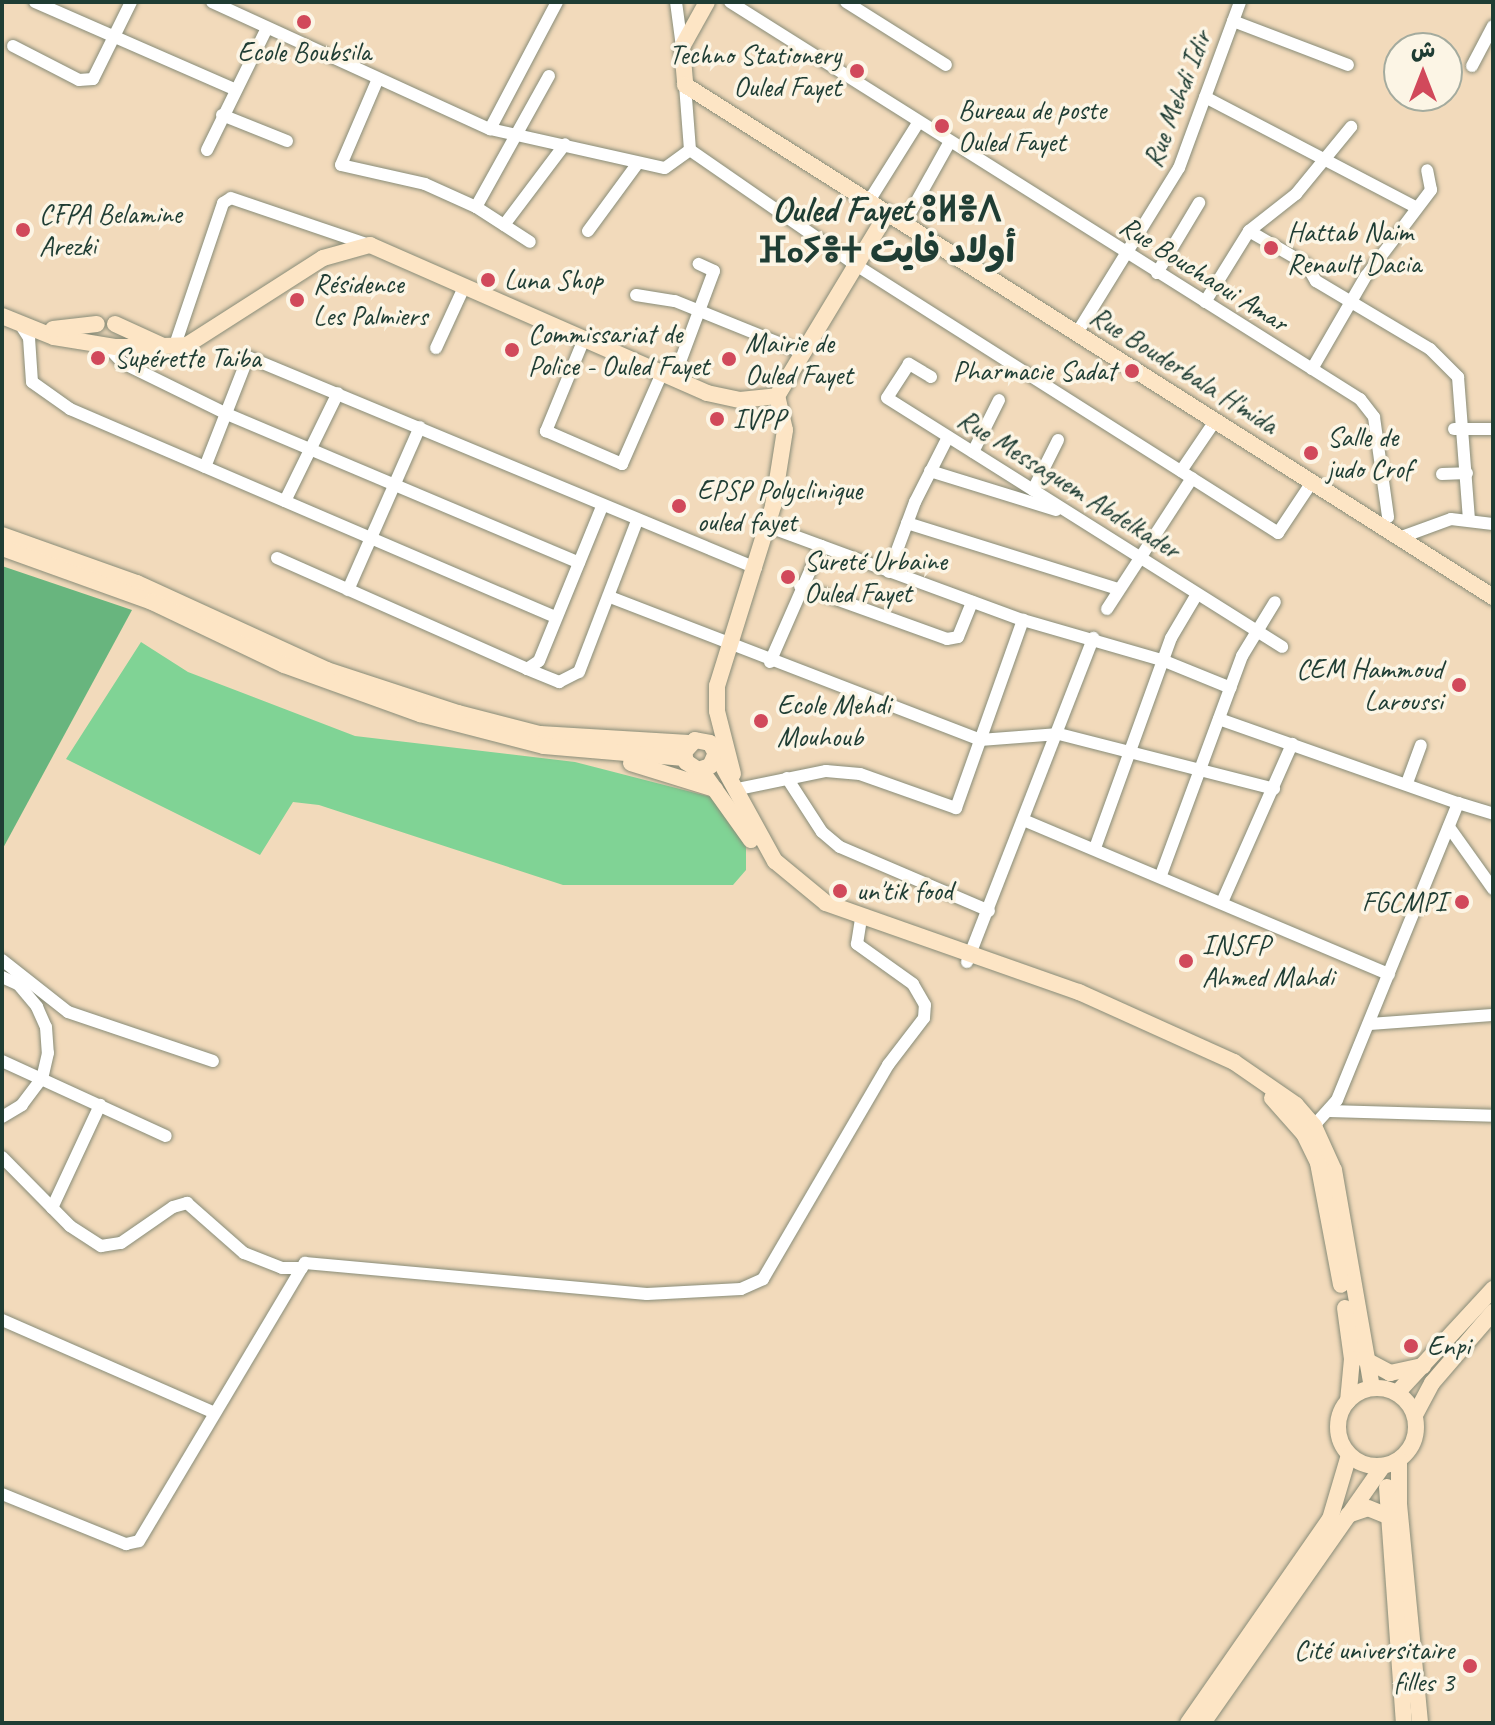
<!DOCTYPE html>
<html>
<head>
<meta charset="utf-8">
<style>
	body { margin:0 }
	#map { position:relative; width:1495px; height:1725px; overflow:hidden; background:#f2dabb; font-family:Caveat,"Playpen Sans Arabic","Noto Sans Tifinagh",sans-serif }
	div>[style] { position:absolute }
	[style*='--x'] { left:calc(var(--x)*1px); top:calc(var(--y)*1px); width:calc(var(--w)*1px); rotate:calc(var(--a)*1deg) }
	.green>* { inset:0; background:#80d395 }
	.forest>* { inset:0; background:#68b57e }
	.roads { filter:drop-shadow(0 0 2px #888c78) drop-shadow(0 0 2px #888c78) }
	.minor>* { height:12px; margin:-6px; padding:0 6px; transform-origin:6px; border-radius:6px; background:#fff }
	.secondary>* { height:16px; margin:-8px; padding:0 8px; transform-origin:8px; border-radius:8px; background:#fde5c5 }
	.secondary>.ring { margin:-8px; padding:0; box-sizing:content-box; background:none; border:16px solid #fde5c5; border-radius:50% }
	.dots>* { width:22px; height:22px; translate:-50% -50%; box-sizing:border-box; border:4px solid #fcf5e5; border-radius:50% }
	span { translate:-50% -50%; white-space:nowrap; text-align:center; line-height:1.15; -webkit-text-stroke:7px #fcf5e5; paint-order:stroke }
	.poi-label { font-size:28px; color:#1f3d34 }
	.right { translate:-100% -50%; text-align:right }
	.left { translate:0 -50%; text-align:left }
	.street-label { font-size:28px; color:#1f3d34 }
	.district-label { font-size:36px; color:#1f3d34; font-weight:700 }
	.frame { position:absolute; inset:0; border:4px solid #1f3d34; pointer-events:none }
	.north { position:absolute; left:1383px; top:32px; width:80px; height:80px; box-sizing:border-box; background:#fcf5e5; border:2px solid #a4ab9e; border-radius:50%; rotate:0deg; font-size:22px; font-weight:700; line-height:32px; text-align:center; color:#1f3d34 }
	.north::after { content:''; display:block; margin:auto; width:28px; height:36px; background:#d1495b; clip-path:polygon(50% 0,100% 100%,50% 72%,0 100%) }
</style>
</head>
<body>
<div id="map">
	<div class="green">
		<i style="clip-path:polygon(141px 642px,188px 672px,355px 736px,575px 762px,715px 798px,746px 847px,746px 870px,733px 885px,563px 885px,319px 805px,293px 802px,260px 855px,66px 759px)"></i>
	</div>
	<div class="forest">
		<i style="clip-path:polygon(2px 566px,132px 610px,2px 850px)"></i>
	</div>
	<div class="roads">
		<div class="minor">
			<i style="--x:35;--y:2;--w:219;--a:23.6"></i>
			<i style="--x:212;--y:2;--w:306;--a:24.6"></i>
			<i style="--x:490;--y:129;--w:179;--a:12.6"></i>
			<i style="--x:665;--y:168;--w:31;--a:-36"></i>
			<i style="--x:676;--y:2;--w:45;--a:82.4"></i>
			<i style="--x:730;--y:2;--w:745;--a:32.22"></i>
			<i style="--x:1360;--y:399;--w:23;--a:52"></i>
			<i style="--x:1374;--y:417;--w:101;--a:82"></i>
			<i style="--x:846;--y:2;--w:118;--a:32.2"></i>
			<i style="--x:1233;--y:21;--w:123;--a:20.9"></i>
			<i style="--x:13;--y:46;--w:74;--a:27.3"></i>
			<i style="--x:79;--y:80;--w:14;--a:-4"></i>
			<i style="--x:93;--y:79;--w:86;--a:-63.7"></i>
			<i style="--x:1472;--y:66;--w:45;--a:-62.3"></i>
			<i style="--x:377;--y:81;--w:91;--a:113.2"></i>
			<i style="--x:341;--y:165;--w:86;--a:12.7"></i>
			<i style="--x:425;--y:184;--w:56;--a:24.3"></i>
			<i style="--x:476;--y:207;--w:64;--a:32.9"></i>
			<i style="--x:685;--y:85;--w:65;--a:85.6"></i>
			<i style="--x:690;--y:150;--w:202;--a:34.7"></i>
			<i style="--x:856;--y:265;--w:500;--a:32.4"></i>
			<i style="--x:1278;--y:533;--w:61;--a:-56.3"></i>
			<i style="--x:1205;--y:97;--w:239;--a:27.6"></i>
			<i style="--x:222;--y:115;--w:70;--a:21.8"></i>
			<i style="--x:490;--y:129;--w:144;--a:-62.2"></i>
			<i style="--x:207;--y:150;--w:136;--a:-63.8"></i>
			<i style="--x:869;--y:201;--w:92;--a:-57.9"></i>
			<i style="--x:476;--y:207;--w:150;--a:-60.9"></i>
			<i style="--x:904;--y:224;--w:93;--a:-60.9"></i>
			<i style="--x:504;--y:225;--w:101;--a:-53"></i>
			<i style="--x:588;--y:231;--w:84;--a:-53.7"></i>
			<i style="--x:1249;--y:231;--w:66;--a:30.1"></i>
			<i style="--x:1306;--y:264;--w:20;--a:60"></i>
			<i style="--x:1316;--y:281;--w:133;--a:30.8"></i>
			<i style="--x:1430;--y:349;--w:40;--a:45"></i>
			<i style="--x:1458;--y:377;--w:144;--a:85.6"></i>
			<i style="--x:1157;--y:273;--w:82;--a:-59"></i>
			<i style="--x:636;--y:295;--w:39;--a:9"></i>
			<i style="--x:675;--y:301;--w:136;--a:22"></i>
			<i style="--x:1205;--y:302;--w:84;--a:-58.2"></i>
			<i style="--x:1249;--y:231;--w:60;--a:-38.2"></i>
			<i style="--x:1296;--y:194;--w:87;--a:-50.6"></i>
			<i style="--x:20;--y:324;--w:17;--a:57"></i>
			<i style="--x:29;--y:338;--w:44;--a:86.1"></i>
			<i style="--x:32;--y:382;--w:47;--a:35.4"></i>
			<i style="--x:70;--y:409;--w:528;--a:23.21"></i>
			<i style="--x:1077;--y:333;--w:194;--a:-58.3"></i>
			<i style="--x:1179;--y:168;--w:177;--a:-69.8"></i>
			<i style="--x:584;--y:339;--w:100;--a:112.4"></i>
			<i style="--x:546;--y:431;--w:83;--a:23.5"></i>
			<i style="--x:622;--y:464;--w:99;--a:-66.3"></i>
			<i style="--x:105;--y:344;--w:26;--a:47"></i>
			<i style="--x:123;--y:363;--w:116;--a:26.1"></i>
			<i style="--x:227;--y:414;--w:382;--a:22.9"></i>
			<i style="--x:174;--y:348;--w:153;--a:-71.3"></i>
			<i style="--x:223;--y:203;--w:9;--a:-32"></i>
			<i style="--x:231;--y:198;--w:146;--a:18.8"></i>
			<i style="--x:436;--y:348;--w:67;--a:-65.3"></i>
			<i style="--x:1312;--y:369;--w:108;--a:-59.9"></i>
			<i style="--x:1366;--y:276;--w:108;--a:-52.9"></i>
			<i style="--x:1431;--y:190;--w:20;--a:-101"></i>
			<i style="--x:931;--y:377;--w:26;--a:-149"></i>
			<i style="--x:909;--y:364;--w:40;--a:122.9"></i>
			<i style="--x:887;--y:398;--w:467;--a:32.2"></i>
			<i style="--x:674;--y:378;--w:114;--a:-69.5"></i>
			<i style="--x:714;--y:271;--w:17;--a:-155"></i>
			<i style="--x:1454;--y:429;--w:39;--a:0"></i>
			<i style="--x:973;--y:452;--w:58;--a:-63.4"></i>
			<i style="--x:205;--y:467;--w:118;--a:-68.6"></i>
			<i style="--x:248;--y:357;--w:550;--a:22.56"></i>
			<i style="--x:930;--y:471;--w:132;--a:17.2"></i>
			<i style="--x:1181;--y:471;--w:60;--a:-55.8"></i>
			<i style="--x:1442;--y:474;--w:25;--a:-2"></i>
			<i style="--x:1033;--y:490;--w:56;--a:-63.4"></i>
			<i style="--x:285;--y:501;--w:120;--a:-63.9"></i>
			<i style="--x:907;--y:523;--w:221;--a:17.4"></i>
			<i style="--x:767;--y:526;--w:273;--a:20.2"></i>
			<i style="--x:1023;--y:620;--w:145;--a:16.1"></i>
			<i style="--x:1162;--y:660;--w:74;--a:22.1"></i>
			<i style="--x:1399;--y:538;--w:55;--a:-20.1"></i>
			<i style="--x:1451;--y:519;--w:42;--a:6.8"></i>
			<i style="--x:277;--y:558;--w:274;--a:23.9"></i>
			<i style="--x:527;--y:669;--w:14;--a:-34"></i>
			<i style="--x:539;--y:661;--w:166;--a:-67.8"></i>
			<i style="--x:889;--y:572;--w:75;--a:-69.6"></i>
			<i style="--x:915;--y:502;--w:73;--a:-63.1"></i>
			<i style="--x:800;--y:586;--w:156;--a:19.8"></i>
			<i style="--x:947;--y:639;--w:11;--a:-10"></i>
			<i style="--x:958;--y:637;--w:38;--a:-68"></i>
			<i style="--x:348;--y:590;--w:178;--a:-66.2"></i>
			<i style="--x:610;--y:597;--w:397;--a:21.1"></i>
			<i style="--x:980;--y:740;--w:79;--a:-4.3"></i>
			<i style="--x:1059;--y:734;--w:222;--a:14.3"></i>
			<i style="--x:1107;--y:609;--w:156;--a:-57"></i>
			<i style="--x:770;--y:662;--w:127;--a:-66.3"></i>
			<i style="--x:527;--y:669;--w:35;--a:22"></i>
			<i style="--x:559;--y:682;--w:22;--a:-27"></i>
			<i style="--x:579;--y:672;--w:162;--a:-69"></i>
			<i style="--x:1219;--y:719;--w:253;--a:19.4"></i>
			<i style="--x:787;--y:778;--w:64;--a:57.1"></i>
			<i style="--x:822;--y:832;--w:23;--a:40"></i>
			<i style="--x:840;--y:847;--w:162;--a:23.2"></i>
			<i style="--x:1407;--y:783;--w:40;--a:-69.8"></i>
			<i style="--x:738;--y:789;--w:90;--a:-11.6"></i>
			<i style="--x:826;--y:771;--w:34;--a:5"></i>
			<i style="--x:860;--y:774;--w:102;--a:19.5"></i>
			<i style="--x:956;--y:808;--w:200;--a:-70.4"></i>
			<i style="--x:1026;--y:821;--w:394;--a:22.9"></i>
			<i style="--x:1449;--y:827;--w:76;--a:54.6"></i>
			<i style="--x:1095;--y:848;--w:223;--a:-70.1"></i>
			<i style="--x:1171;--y:638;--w:51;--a:-59.4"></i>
			<i style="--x:1161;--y:875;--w:233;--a:-69.7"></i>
			<i style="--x:1242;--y:656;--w:63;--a:-58.6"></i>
			<i style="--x:1223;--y:900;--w:171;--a:-66.1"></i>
			<i style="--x:2;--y:960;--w:84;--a:38.2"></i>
			<i style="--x:68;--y:1012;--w:153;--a:18.7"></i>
			<i style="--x:967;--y:962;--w:348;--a:-68.7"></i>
			<i style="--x:2;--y:977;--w:17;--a:24"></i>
			<i style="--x:18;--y:984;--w:30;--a:50"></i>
			<i style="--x:37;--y:1007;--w:22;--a:66"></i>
			<i style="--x:46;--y:1027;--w:26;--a:86"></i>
			<i style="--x:48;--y:1053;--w:26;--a:103"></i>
			<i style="--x:42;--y:1078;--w:34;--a:127"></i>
			<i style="--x:22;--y:1105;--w:23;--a:149"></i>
			<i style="--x:1369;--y:1024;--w:124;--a:-4.2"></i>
			<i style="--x:2;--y:1061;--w:180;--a:24.6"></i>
			<i style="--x:1329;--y:1111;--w:164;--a:1.7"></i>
			<i style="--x:1310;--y:1130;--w:40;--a:-48"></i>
			<i style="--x:1337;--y:1100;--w:321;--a:-67.8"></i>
			<i style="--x:1458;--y:803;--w:37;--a:17"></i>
			<i style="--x:2;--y:1157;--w:97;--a:45.4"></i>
			<i style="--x:70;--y:1226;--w:37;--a:33"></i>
			<i style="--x:101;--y:1246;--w:20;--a:-9"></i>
			<i style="--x:121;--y:1243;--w:63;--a:-34.7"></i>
			<i style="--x:173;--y:1207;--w:15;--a:-16"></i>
			<i style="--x:187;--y:1203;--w:76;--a:41.3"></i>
			<i style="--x:244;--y:1253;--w:41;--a:21.5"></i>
			<i style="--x:282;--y:1268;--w:20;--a:0"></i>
			<i style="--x:52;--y:1208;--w:114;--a:-65"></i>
			<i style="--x:2;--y:1320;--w:230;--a:23.6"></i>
			<i style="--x:2;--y:1494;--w:134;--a:22"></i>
			<i style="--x:126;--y:1544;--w:13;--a:-13"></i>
			<i style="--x:139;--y:1541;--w:324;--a:-59.2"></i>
			<i style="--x:305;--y:1263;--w:343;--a:5.2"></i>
			<i style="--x:647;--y:1294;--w:94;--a:-3"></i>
			<i style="--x:741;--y:1289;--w:24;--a:-24"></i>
			<i style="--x:763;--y:1279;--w:248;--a:-59.7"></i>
			<i style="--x:888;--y:1065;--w:59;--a:-52.5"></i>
			<i style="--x:924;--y:1018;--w:13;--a:-86"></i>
			<i style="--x:925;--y:1005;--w:24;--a:-120"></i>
			<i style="--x:913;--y:984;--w:69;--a:-144.5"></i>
			<i style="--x:857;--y:944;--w:26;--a:-81"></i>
		</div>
		<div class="secondary">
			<i style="--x:707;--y:2;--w:51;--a:119.1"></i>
			<i style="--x:682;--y:47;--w:38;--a:85"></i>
			<i style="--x:685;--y:85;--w:957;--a:32.36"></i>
			<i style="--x:2;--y:316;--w:56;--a:22"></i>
			<i style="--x:54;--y:337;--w:63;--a:9.2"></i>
			<i style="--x:116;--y:347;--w:35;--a:0"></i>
			<i style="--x:115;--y:324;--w:53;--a:24.6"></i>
			<i style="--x:163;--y:346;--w:24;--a:-2"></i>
			<i style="--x:187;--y:345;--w:161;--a:-32.6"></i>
			<i style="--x:323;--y:258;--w:49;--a:-15.5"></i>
			<i style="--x:370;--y:245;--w:368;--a:23.7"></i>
			<i style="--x:707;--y:393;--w:34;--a:12"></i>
			<i style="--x:740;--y:400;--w:37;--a:-6"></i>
			<i style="--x:53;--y:329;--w:44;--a:-6.5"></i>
			<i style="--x:777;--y:396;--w:213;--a:-58.9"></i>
			<i style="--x:2;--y:535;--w:143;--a:19.6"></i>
			<i style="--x:137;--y:583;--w:209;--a:24.6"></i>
			<i style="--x:327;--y:670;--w:138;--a:18.2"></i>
			<i style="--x:458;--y:713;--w:85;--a:14.4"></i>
			<i style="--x:540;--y:734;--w:149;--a:3.5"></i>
			<i style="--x:2;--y:548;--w:159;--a:19.8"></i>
			<i style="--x:152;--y:602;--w:146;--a:25.5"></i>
			<i style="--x:284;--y:665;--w:145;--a:19.8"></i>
			<i style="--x:420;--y:714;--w:128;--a:14.5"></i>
			<i style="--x:544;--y:746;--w:141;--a:4.9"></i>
			<i style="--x:715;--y:755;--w:12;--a:114"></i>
			<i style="--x:710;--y:766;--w:13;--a:162"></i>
			<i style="--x:698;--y:770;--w:14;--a:-146"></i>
			<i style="--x:686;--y:762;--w:10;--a:-101"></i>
			<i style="--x:684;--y:752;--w:16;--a:-47"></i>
			<i style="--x:695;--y:740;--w:15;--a:11"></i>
			<i style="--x:710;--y:743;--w:135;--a:61.2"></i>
			<i style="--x:775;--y:861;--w:66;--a:39.5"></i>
			<i style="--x:826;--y:903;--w:268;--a:19.4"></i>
			<i style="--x:1079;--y:992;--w:170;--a:24.3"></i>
			<i style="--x:1234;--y:1062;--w:75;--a:34.7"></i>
			<i style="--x:1296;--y:1105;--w:28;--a:49"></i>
			<i style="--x:1314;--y:1126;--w:48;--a:65.6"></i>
			<i style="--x:1334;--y:1170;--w:221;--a:80.1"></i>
			<i style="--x:631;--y:763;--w:88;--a:17.2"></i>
			<i style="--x:701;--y:770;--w:86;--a:54.5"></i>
			<i style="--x:733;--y:774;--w:65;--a:-104.3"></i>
			<i style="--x:717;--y:711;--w:25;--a:-90"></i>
			<i style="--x:717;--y:686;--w:189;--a:-72.7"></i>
			<i style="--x:773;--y:506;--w:77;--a:-81"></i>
			<i style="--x:785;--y:430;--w:35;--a:-103"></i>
			<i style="--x:1272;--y:1098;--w:48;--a:48.4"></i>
			<i style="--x:1304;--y:1134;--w:32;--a:64"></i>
			<i style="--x:1318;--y:1163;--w:124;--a:79.3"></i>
			<i style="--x:1345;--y:1308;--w:51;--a:82.2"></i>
			<i style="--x:1352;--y:1359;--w:42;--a:95.4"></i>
			<i style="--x:1364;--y:1359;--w:30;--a:28"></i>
			<i style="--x:1390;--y:1373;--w:34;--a:-12"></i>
			<i class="ring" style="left:1338px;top:1388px;width:62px;height:62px"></i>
			<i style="--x:1397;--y:1393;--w:142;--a:-47.3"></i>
			<i style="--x:1415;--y:1415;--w:36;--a:-62"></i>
			<i style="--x:1432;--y:1383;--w:94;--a:-49.3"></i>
			<i style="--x:1399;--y:1460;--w:44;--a:90"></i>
			<i style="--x:1399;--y:1504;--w:220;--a:84.5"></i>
			<i style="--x:1387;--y:1487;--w:237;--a:85.9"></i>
			<i style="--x:1348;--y:1515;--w:21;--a:-19"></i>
			<i style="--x:1368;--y:1508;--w:22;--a:22"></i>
			<i style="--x:1188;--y:1723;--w:249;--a:-55.2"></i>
			<i style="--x:1330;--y:1519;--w:67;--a:-73.5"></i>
			<i style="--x:1203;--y:1723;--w:314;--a:-55"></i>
		</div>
	</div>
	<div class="dots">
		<i style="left:304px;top:22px;background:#d1495b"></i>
		<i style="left:857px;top:71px;background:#d1495b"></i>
		<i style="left:942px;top:126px;background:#d1495b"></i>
		<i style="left:23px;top:230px;background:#d1495b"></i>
		<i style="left:1271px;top:248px;background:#d1495b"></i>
		<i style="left:488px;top:280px;background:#d1495b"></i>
		<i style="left:297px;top:300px;background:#d1495b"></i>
		<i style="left:512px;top:350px;background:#d1495b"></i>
		<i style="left:98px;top:358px;background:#d1495b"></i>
		<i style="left:729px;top:359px;background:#d1495b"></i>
		<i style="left:1132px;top:371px;background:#d1495b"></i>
		<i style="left:717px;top:419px;background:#d1495b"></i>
		<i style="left:1311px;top:453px;background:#d1495b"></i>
		<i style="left:679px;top:506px;background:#d1495b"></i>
		<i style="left:788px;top:577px;background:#d1495b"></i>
		<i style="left:1459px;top:685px;background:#d1495b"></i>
		<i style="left:761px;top:721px;background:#d1495b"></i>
		<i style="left:840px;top:891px;background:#d1495b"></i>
		<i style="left:1462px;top:902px;background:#d1495b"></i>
		<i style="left:1186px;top:961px;background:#d1495b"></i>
		<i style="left:1411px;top:1346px;background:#d1495b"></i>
		<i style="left:1470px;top:1666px;background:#d1495b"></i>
	</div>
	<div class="poi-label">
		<span style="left:304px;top:52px">Ecole Boubsila</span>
		<span class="right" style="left:841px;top:71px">Techno Stationery<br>Ouled Fayet</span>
		<span class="left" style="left:958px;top:126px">Bureau de poste<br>Ouled Fayet</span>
		<span class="left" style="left:39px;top:230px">CFPA Belamine<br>Arezki</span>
		<span class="left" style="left:1287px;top:248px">Hattab Naim<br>Renault Dacia</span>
		<span class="left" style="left:504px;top:280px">Luna Shop</span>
		<span class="left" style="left:313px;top:300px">Résidence<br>Les Palmiers</span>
		<span class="left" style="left:528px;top:350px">Commissariat de<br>Police - Ouled Fayet</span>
		<span class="left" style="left:745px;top:359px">Mairie de<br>Ouled Fayet</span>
		<span class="left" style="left:114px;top:358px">Supérette Taiba</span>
		<span class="right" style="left:1116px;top:371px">Pharmacie Sadat</span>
		<span class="left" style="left:733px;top:419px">IVPP</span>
		<span class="left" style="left:1327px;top:453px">Salle de<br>judo Crof</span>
		<span class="left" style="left:697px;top:506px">EPSP Polyclinique<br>ouled fayet</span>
		<span class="left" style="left:804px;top:577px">Sureté Urbaine<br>Ouled Fayet</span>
		<span class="right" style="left:1443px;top:685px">CEM Hammoud<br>Laroussi</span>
		<span class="left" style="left:777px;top:721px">Ecole Mehdi<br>Mouhoub</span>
		<span class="left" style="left:856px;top:891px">un'tik food</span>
		<span class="right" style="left:1446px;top:902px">FGCMPI</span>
		<span class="left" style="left:1202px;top:961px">INSFP<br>Ahmed Mahdi</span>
		<span class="left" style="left:1427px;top:1346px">Enpi</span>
		<span class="right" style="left:1454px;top:1666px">Cité universitaire<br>filles 3</span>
	</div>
	<div class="street-label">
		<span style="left:1177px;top:99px;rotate:-69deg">Rue Mehdi Idir</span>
		<span style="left:1204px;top:274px;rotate:32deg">Rue Bouchaoui Amar</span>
		<span style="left:1184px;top:370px;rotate:32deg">Rue Bouderbala H'mida</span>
		<span style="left:1069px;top:484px;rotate:32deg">Rue Messaguem Abdelkader</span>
	</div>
	<div class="district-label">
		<span style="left:887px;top:230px">Ouled Fayet ⵓⵍⴻⴷ<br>ⴼⴰⵢⴻⵜ أولاد فايت</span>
	</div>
	<div class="frame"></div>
	<div class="north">ش</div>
</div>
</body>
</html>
